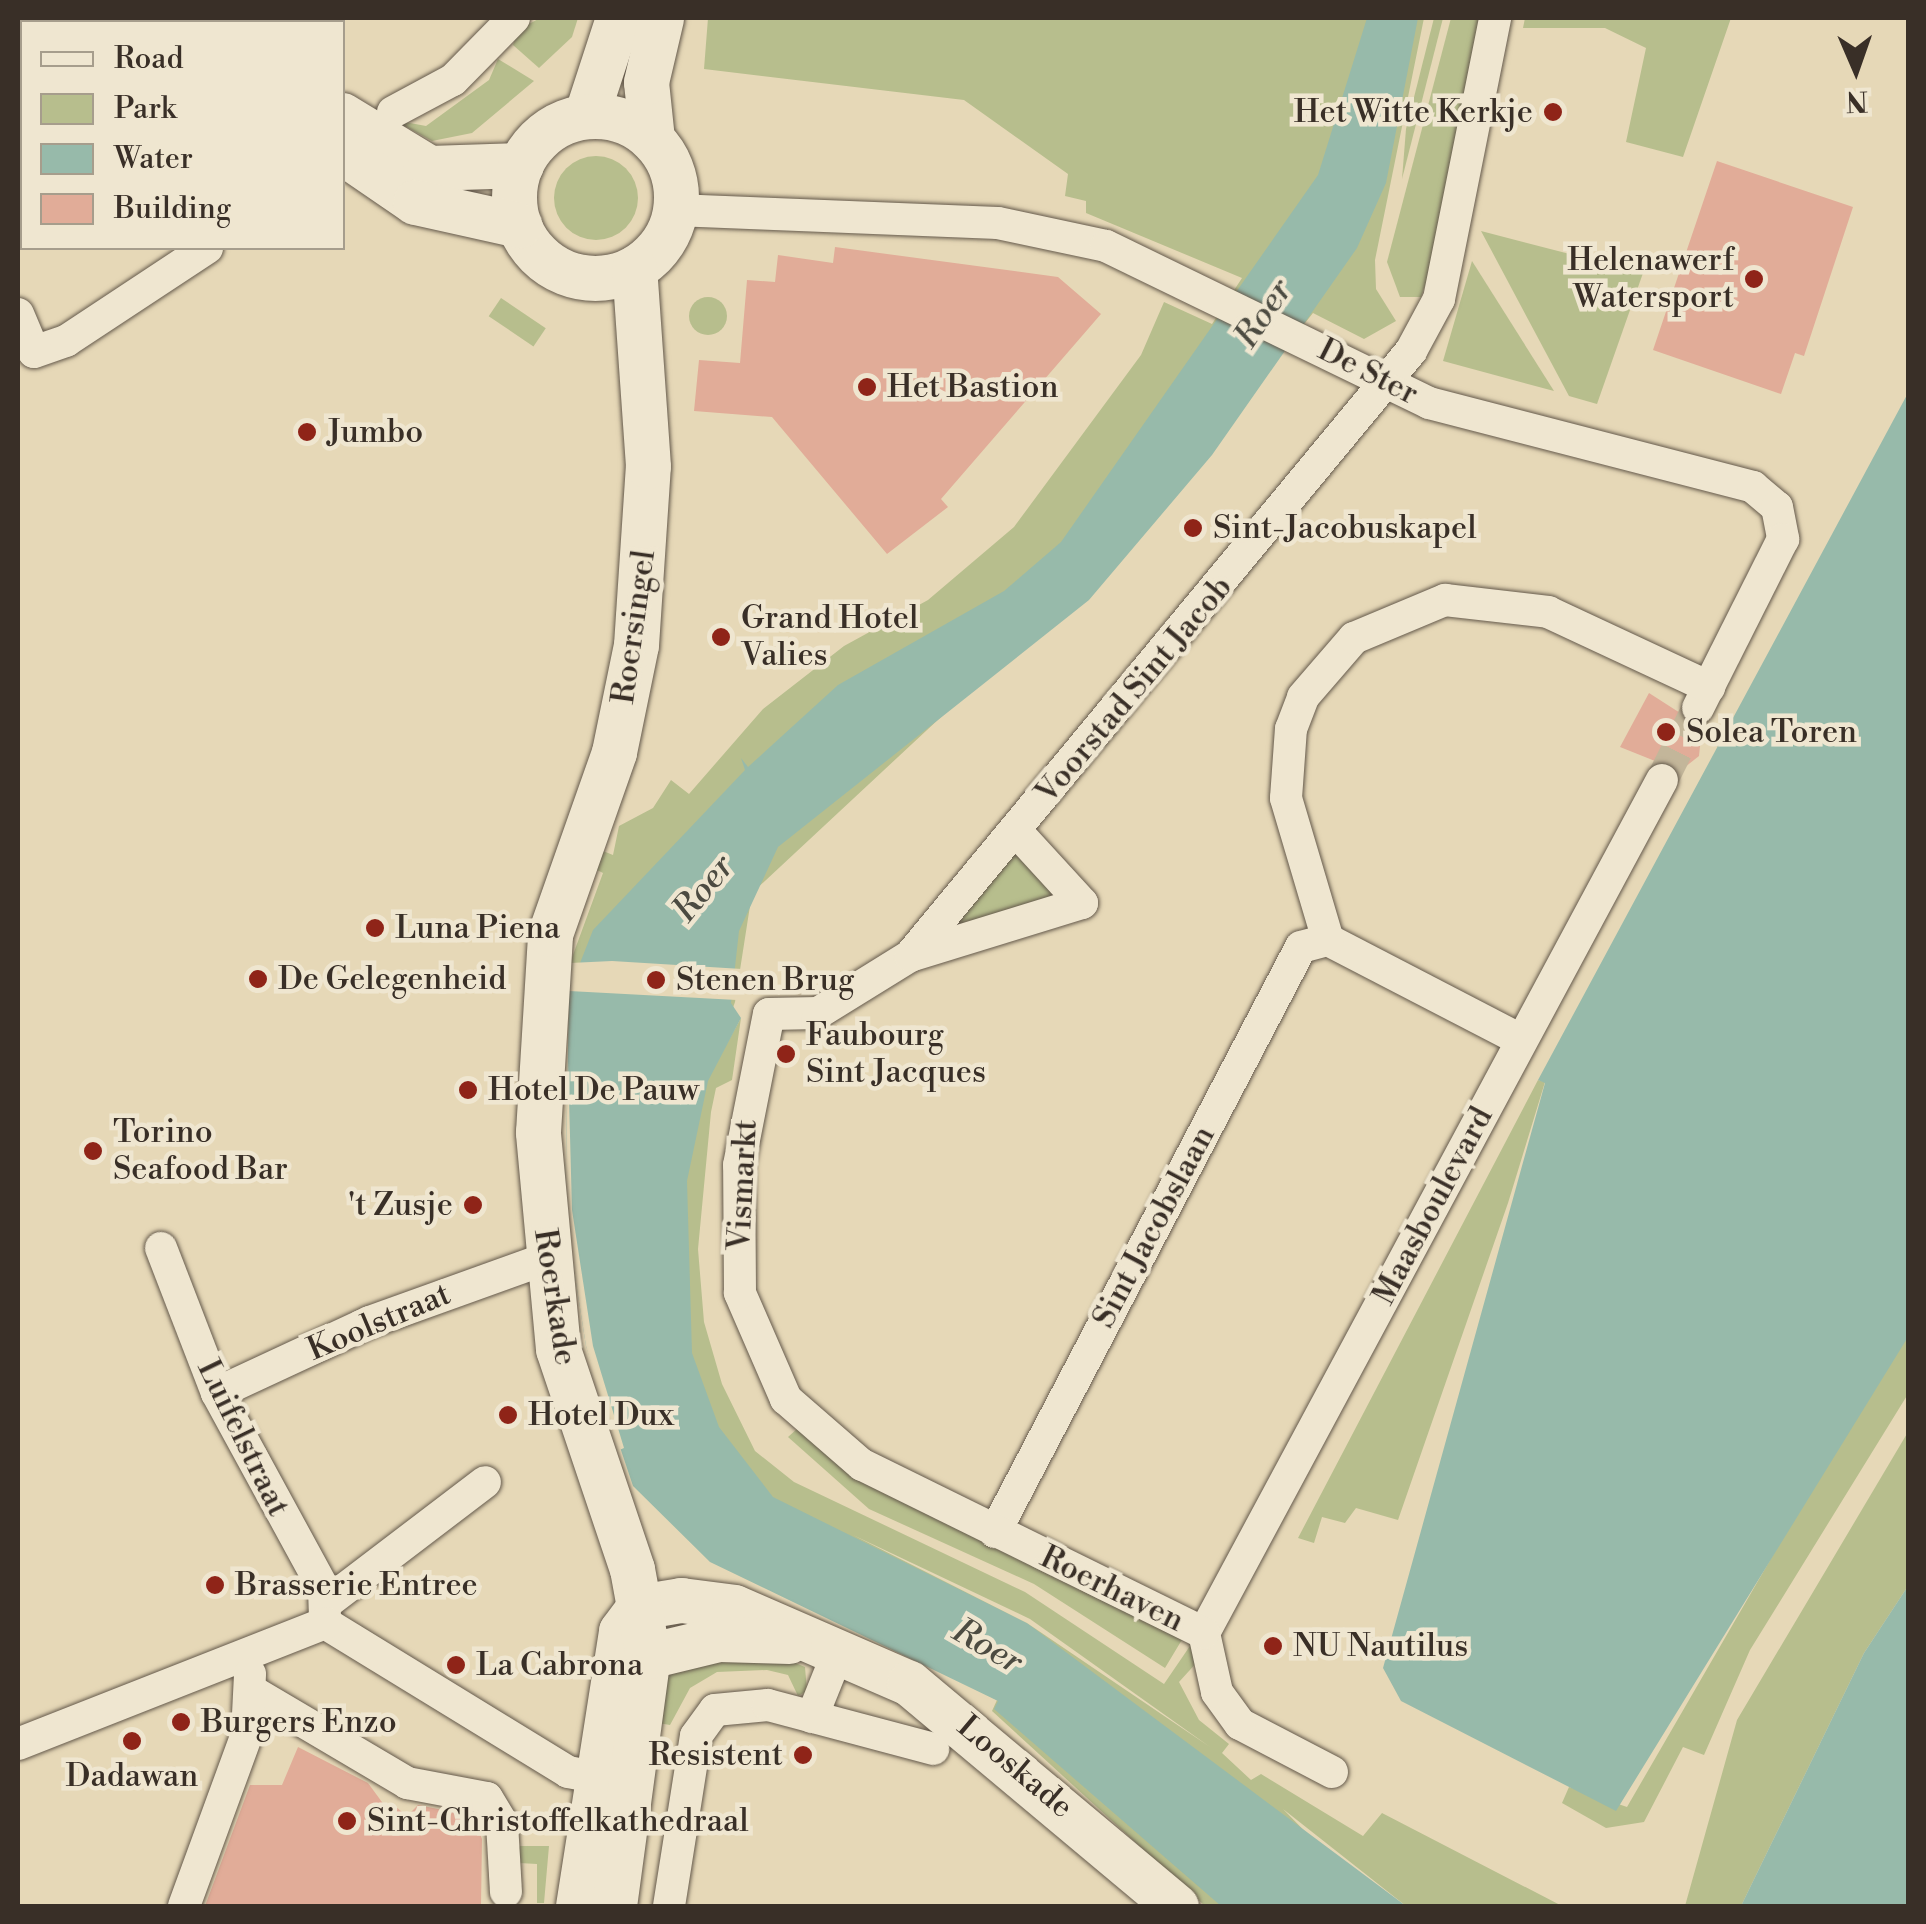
<!DOCTYPE html>
<html>
<head>
<meta charset="utf-8">
<style>
	body { margin:0 }
	#map { position:relative; width:1926px; height:1924px; overflow:hidden; background:#e6d8b7; font-family:"Libre Bodoni",serif }
	div>[style] { position:absolute }
	[style*='--x'] { left:calc(var(--x)*1px); top:calc(var(--y)*1px); width:calc(var(--w)*1px); rotate:calc(var(--a)*1deg) }
	.green>* { inset:0; background:#b7be8d; transform-origin:0 0 }
	.round { border-radius:50% }
	.water>* { inset:0; background:#97baaa }
	.pier>* { inset:0; background:#e6d8b7 }
	.building>* { inset:0; background:#e1ac98 }
	.street-tunnel>* { height:32px; margin-top:-16px; transform-origin:0; background:repeating-linear-gradient(90deg,#c3b69a 0 32px,transparent 0 48px) }
	.roads { filter:drop-shadow(0 0 2px #64594b) drop-shadow(0 0 2px #64594b) }
	.street>* { height:32px; margin:-16px; padding:0 16px; transform-origin:16px; border-radius:16px; background:#efe6d0 }
	.secondary>* { height:45px; margin:-22.5px; padding:0 22.5px; transform-origin:22.5px; border-radius:22.5px; background:#efe6d0 }
	.secondary>.ring { margin:-22.5px; padding:0; box-sizing:content-box; background:none; border:45px solid #efe6d0; border-radius:50% }
	.dots>* { width:28px; height:28px; translate:-50% -50%; box-sizing:border-box; border:5px solid #efe6d0; border-radius:50% }
	span { translate:-50% -50%; white-space:nowrap; text-align:center; line-height:1.15; -webkit-text-stroke:9px #efe6d0; paint-order:stroke }
	.poi-label { font-size:32px; color:#392f27 }
	.right { translate:-100% -50%; text-align:right }
	.left { translate:0 -50%; text-align:left }
	.street-label { font-size:32px; color:#392f27 }
	.water-label { font-size:35px; color:#4c4b41; font-style:italic }
	.frame { position:absolute; inset:0; border:20px solid #392f27; pointer-events:none }
	.legend { position:absolute; left:20px; top:20px; width:325px; height:230px; box-sizing:border-box; background:#efe6d0; border:2px solid #a69d8c; margin:0; padding:12px 18px; list-style:none; font-size:30px; color:#392f27 }
	.legend li { display:flex; align-items:center; gap:20px; height:50px }
	.legend b { width:50px; border:2px solid #a69d8c }
	.north { position:absolute; left:1806px; top:20px; width:100px; height:100px; -webkit-text-stroke:8px #efe6d0; paint-order:stroke; rotate:178deg; font-size:28px; font-weight:700; line-height:40px; text-align:center; color:#392f27 }
	.north::after { content:''; display:block; margin:auto; width:35px; height:45px; background:#392f27; clip-path:polygon(50% 0,100% 100%,50% 72%,0 100%) }
</style>
</head>
<body>
<div id="map">
	<div class="green">
		<i style="clip-path:polygon(540px 18px,578px 18px,572px 37px,539px 68px,513px 45px,518px 30px)"></i>
		<i style="clip-path:polygon(708px 18px,1424px 18px,1375px 260px,1376px 289px,1396px 321px,1364px 339px,1313px 313px,1091px 593px,985px 676px,752px 893px,735px 1002px,708px 1078px,741px 1018px,732px 1080px,716px 1088px,711px 1112px,698px 1249px,704px 1322px,722px 1384px,755px 1451px,794px 1482px,1025px 1592px,1164px 1684px,1192px 1643px,1199px 1660px,1179px 1682px,1199px 1720px,1229px 1744px,1222px 1753px,1251px 1780px,1261px 1774px,1363px 1836px,1382px 1813px,1562px 1906px,1406px 1906px,1283px 1809px,1378px 1906px,1205px 1906px,992px 1711px,997px 1700px,713px 1559px,570px 963px,603px 873px,591px 867px,598px 849px,613px 855px,619px 826px,653px 808px,671px 780px,689px 794px,763px 709px,844px 646px,928px 600px,1014px 527px,1141px 355px,1164px 302px,1212px 324px,1242px 278px,1086px 213px,1086px 201px,1065px 196px,1068px 174px,964px 100px,704px 69px)"></i>
		<i style="clip-path:polygon(1434px 18px,1443px 18px,1402px 179px,1406px 129px)"></i>
		<i style="clip-path:polygon(1451px 18px,1483px 18px,1429px 274px,1421px 297px,1400px 297px,1387px 262px)"></i>
		<i style="clip-path:polygon(1525px 18px,1731px 18px,1683px 157px,1626px 142px,1646px 48px,1605px 28px,1523px 28px)"></i>
		<i style="clip-path:polygon(498px 59px,534px 81px,472px 133px,432px 141px,394px 120px,426px 126px,489px 80px)"></i>
		<i class="round" style="left:554px;top:156px;width:84px;height:84px"></i>
		<i style="clip-path:polygon(1481px 231px,1643px 273px,1597px 404px,1569px 396px)"></i>
		<i style="clip-path:polygon(1472px 261px,1554px 391px,1443px 361px)"></i>
		<i class="round" style="left:689px;top:297px;width:38px;height:38px"></i>
		<i style="left:501px;top:298px;width:54px;height:22px;rotate:34deg"></i>
		<i style="clip-path:polygon(1018px 849px,1063px 895px,948px 930px)"></i>
		<i style="clip-path:polygon(1538px 1080px,1545px 1082px,1508px 1203px,1398px 1520px,1356px 1508px,1345px 1523px,1322px 1517px,1314px 1543px,1298px 1538px)"></i>
		<i style="clip-path:polygon(1908px 1337px,1908px 1394px,1750px 1650px,1704px 1755px,1683px 1747px,1644px 1822px,1606px 1828px,1562px 1803px,1569px 1787px,1627px 1807px,1875px 1379px)"></i>
		<i style="clip-path:polygon(798px 1428px,956px 1525px,1183px 1638px,1165px 1668px,1034px 1584px,869px 1509px,788px 1437px)"></i>
		<i style="clip-path:polygon(1908px 1432px,1908px 1586px,1864px 1653px,1741px 1906px,1685px 1906px,1737px 1720px)"></i>
		<i style="clip-path:polygon(762px 1649px,805px 1667px,807px 1691px,798px 1696px,788px 1675px,767px 1670px,717px 1672px,690px 1688px,670px 1725px,652px 1722px,671px 1667px)"></i>
		<i style="clip-path:polygon(519px 1846px,549px 1846px,544px 1903px,537px 1903px,537px 1864px,519px 1863px)"></i>
	</div>
	<div class="water">
		<i style="clip-path:polygon(1367px 18px,1418px 18px,1386px 183px,1357px 248px,1212px 455px,1089px 600px,778px 847px,739px 931px,731px 1003px,741px 1018px,708px 1081px,687px 1181px,692px 1353px,719px 1427px,773px 1497px,1027px 1623px,1406px 1906px,1221px 1906px,994px 1709px,998px 1701px,710px 1562px,633px 1486px,586px 1346px,565px 1212px,569px 991px,593px 930px,745px 770px,741px 758px,748px 767px,838px 685px,1004px 591px,1061px 542px,1318px 175px)"></i>
		<i style="clip-path:polygon(1908px 393px,1908px 1337px,1616px 1811px,1401px 1701px,1383px 1668px,1545px 1083px,1538px 1080px)"></i>
		<i style="clip-path:polygon(1908px 1586px,1908px 1906px,1741px 1906px,1864px 1653px)"></i>
	</div>
	<div class="pier">
		<i style="clip-path:polygon(612px 961px,742px 969px,742px 981px,737px 1000px,569px 991px,570px 963px)"></i>
		<i style="clip-path:polygon(568px 1061px,572px 1210px,593px 1346px,624px 1448px,617px 1451px,586px 1346px,565px 1212px)"></i>
		<i style="clip-path:polygon(853px 1535px,1030px 1619px,1210px 1747px,1027px 1623px)"></i>
	</div>
	<div class="building">
		<i style="clip-path:polygon(1717px 161px,1853px 207px,1804px 356px,1795px 353px,1781px 394px,1653px 350px)"></i>
		<i style="clip-path:polygon(835px 247px,1058px 277px,1101px 314px,941px 499px,948px 507px,887px 554px,772px 417px,694px 411px,699px 360px,740px 363px,747px 280px,775px 282px,778px 255px,833px 263px)"></i>
		<i style="clip-path:polygon(1649px 693px,1702px 727px,1699px 756px,1680px 771px,1620px 747px)"></i>
		<i style="clip-path:polygon(298px 1747px,368px 1783px,390px 1813px,396px 1807px,407px 1816px,418px 1805px,473px 1816px,482px 1839px,481px 1905px,205px 1906px,250px 1785px,282px 1785px)"></i>
	</div>
	<div class="street-tunnel">
		<i style="--x:1662;--y:780;--w:80;--a:-63.4"></i>
	</div>
	<div class="roads">
		<div class="street">
			<i style="--x:393;--y:112;--w:68;--a:-28.1"></i>
			<i style="--x:453;--y:80;--w:87;--a:-45.5"></i>
			<i style="--x:675;--y:210;--w:323;--a:2.3"></i>
			<i style="--x:998;--y:223;--w:110;--a:12"></i>
			<i style="--x:1106;--y:246;--w:359;--a:25.9"></i>
			<i style="--x:1429;--y:403;--w:335;--a:14.5"></i>
			<i style="--x:1753;--y:487;--w:31;--a:40"></i>
			<i style="--x:1777;--y:507;--w:33;--a:79"></i>
			<i style="--x:1783;--y:539;--w:189;--a:116.7"></i>
			<i style="--x:18;--y:314;--w:41;--a:67.2"></i>
			<i style="--x:34;--y:352;--w:34;--a:-19"></i>
			<i style="--x:66;--y:341;--w:169;--a:-33.4"></i>
			<i style="--x:910;--y:956;--w:180;--a:-17.1"></i>
			<i style="--x:1082;--y:903;--w:98;--a:-132.5"></i>
			<i style="--x:1521;--y:1040;--w:217;--a:-152.6"></i>
			<i style="--x:1328;--y:940;--w:148;--a:-106.5"></i>
			<i style="--x:1286;--y:798;--w:69;--a:-85.9"></i>
			<i style="--x:1291;--y:729;--w:34;--a:-69"></i>
			<i style="--x:1303;--y:697;--w:78;--a:-49.2"></i>
			<i style="--x:1354;--y:638;--w:99;--a:-22.7"></i>
			<i style="--x:1445;--y:600;--w:104;--a:6.6"></i>
			<i style="--x:1548;--y:612;--w:178;--a:25"></i>
			<i style="--x:161;--y:1248;--w:155;--a:68.9"></i>
			<i style="--x:217;--y:1393;--w:223;--a:61.4"></i>
			<i style="--x:324;--y:1589;--w:34;--a:88"></i>
			<i style="--x:217;--y:1393;--w:169;--a:-24.9"></i>
			<i style="--x:370;--y:1322;--w:186;--a:-19.8"></i>
			<i style="--x:995;--y:1532;--w:660;--a:-62.39"></i>
			<i style="--x:1301;--y:947;--w:28;--a:-15"></i>
			<i style="--x:329;--y:1601;--w:196;--a:-37.3"></i>
			<i style="--x:325;--y:1623;--w:285;--a:31.5"></i>
			<i style="--x:568;--y:1772;--w:50;--a:10.4"></i>
			<i style="--x:1204;--y:1633;--w:968;--a:-61.77"></i>
			<i style="--x:255;--y:1693;--w:177;--a:30.6"></i>
			<i style="--x:407;--y:1783;--w:81;--a:10.6"></i>
			<i style="--x:487;--y:1798;--w:29;--a:59"></i>
			<i style="--x:502;--y:1823;--w:69;--a:86.7"></i>
			<i style="--x:812;--y:1717;--w:72;--a:-68.1"></i>
			<i style="--x:18;--y:1744;--w:330;--a:-21.5"></i>
			<i style="--x:1332;--y:1772;--w:104;--a:-152.4"></i>
			<i style="--x:1240;--y:1724;--w:39;--a:-126"></i>
			<i style="--x:1217;--y:1692;--w:60;--a:-102.4"></i>
			<i style="--x:1204;--y:1633;--w:381;--a:-153.8"></i>
			<i style="--x:862;--y:1465;--w:101;--a:-139"></i>
			<i style="--x:786;--y:1399;--w:116;--a:-113.5"></i>
			<i style="--x:740;--y:1293;--w:128;--a:-90.4"></i>
			<i style="--x:739;--y:1165;--w:154;--a:-78.8"></i>
			<i style="--x:769;--y:1014;--w:49;--a:-1.2"></i>
			<i style="--x:818;--y:1013;--w:108;--a:-31.8"></i>
			<i style="--x:910;--y:956;--w:786;--a:-50.37"></i>
			<i style="--x:1411;--y:351;--w:59;--a:-61.7"></i>
			<i style="--x:1439;--y:299;--w:287;--a:-78.7"></i>
			<i style="--x:184;--y:1906;--w:183;--a:-69.9"></i>
			<i style="--x:247;--y:1734;--w:60;--a:-87.1"></i>
			<i style="--x:669;--y:1906;--w:172;--a:-81"></i>
			<i style="--x:696;--y:1736;--w:32;--a:-54"></i>
			<i style="--x:715;--y:1710;--w:53;--a:-5.4"></i>
			<i style="--x:768;--y:1705;--w:171;--a:14.9"></i>
		</div>
		<div class="secondary">
			<i style="--x:271;--y:18;--w:4;--a:63"></i>
			<i style="--x:342;--y:115;--w:102;--a:31.3"></i>
			<i style="--x:429;--y:168;--w:92;--a:-1.9"></i>
			<i style="--x:586;--y:116;--w:103;--a:-71.9"></i>
			<i class="ring" style="left:514px;top:116px;width:117px;height:117px"></i>
			<i style="--x:652;--y:139;--w:57;--a:-96"></i>
			<i style="--x:646;--y:82;--w:66;--a:-76.8"></i>
			<i style="--x:342;--y:152;--w:88;--a:34.4"></i>
			<i style="--x:415;--y:202;--w:107;--a:12.5"></i>
			<i style="--x:639;--y:1607;--w:43;--a:-9.5"></i>
			<i style="--x:681;--y:1600;--w:53;--a:7.5"></i>
			<i style="--x:734;--y:1607;--w:191;--a:23.5"></i>
			<i style="--x:909;--y:1683;--w:348;--a:39.9"></i>
			<i style="--x:648;--y:1656;--w:73;--a:-13.5"></i>
			<i style="--x:719;--y:1639;--w:70;--a:1.6"></i>
			<i style="--x:578;--y:1906;--w:278;--a:-81.1"></i>
			<i style="--x:621;--y:1631;--w:30;--a:-53"></i>
			<i style="--x:614;--y:1906;--w:252;--a:-82.3"></i>
			<i style="--x:648;--y:1656;--w:88;--a:-100.4"></i>
			<i style="--x:632;--y:1569;--w:232;--a:-108.6"></i>
			<i style="--x:558;--y:1349;--w:218;--a:-95.3"></i>
			<i style="--x:538;--y:1132;--w:198;--a:-86.5"></i>
			<i style="--x:550;--y:934;--w:193;--a:-70.6"></i>
			<i style="--x:614;--y:752;--w:109;--a:-78.4"></i>
			<i style="--x:636;--y:645;--w:179;--a:-86.2"></i>
			<i style="--x:648;--y:466;--w:198;--a:-94"></i>
		</div>
	</div>
	<div class="dots">
		<i style="left:1553px;top:112px;background:#8f2418"></i>
		<i style="left:1754px;top:279px;background:#8f2418"></i>
		<i style="left:867px;top:387px;background:#8f2418"></i>
		<i style="left:307px;top:432px;background:#8f2418"></i>
		<i style="left:1193px;top:528px;background:#8f2418"></i>
		<i style="left:721px;top:637px;background:#8f2418"></i>
		<i style="left:1666px;top:732px;background:#8f2418"></i>
		<i style="left:375px;top:928px;background:#8f2418"></i>
		<i style="left:258px;top:979px;background:#8f2418"></i>
		<i style="left:656px;top:980px;background:#8f2418"></i>
		<i style="left:786px;top:1054px;background:#8f2418"></i>
		<i style="left:468px;top:1090px;background:#8f2418"></i>
		<i style="left:93px;top:1151px;background:#8f2418"></i>
		<i style="left:473px;top:1205px;background:#8f2418"></i>
		<i style="left:508px;top:1415px;background:#8f2418"></i>
		<i style="left:215px;top:1585px;background:#8f2418"></i>
		<i style="left:1273px;top:1646px;background:#8f2418"></i>
		<i style="left:456px;top:1665px;background:#8f2418"></i>
		<i style="left:181px;top:1722px;background:#8f2418"></i>
		<i style="left:132px;top:1741px;background:#8f2418"></i>
		<i style="left:803px;top:1755px;background:#8f2418"></i>
		<i style="left:347px;top:1821px;background:#8f2418"></i>
	</div>
	<div class="poi-label">
		<span class="right" style="left:1533px;top:112px">Het Witte Kerkje</span>
		<span class="right" style="left:1734px;top:279px">Helenawerf<br>Watersport</span>
		<span class="left" style="left:887px;top:387px">Het Bastion</span>
		<span class="left" style="left:327px;top:432px">Jumbo</span>
		<span class="left" style="left:1213px;top:528px">Sint-Jacobuskapel</span>
		<span class="left" style="left:741px;top:637px">Grand Hotel<br>Valies</span>
		<span class="left" style="left:1686px;top:732px">Solea Toren</span>
		<span class="left" style="left:395px;top:928px">Luna Piena</span>
		<span class="left" style="left:278px;top:979px">De Gelegenheid</span>
		<span class="left" style="left:676px;top:980px">Stenen Brug</span>
		<span class="left" style="left:806px;top:1054px">Faubourg<br>Sint Jacques</span>
		<span class="left" style="left:488px;top:1090px">Hotel De Pauw</span>
		<span class="left" style="left:113px;top:1151px">Torino<br>Seafood Bar</span>
		<span class="right" style="left:453px;top:1205px">'t Zusje</span>
		<span class="left" style="left:528px;top:1415px">Hotel Dux</span>
		<span class="left" style="left:235px;top:1585px">Brasserie Entree</span>
		<span class="left" style="left:1293px;top:1646px">NU Nautilus</span>
		<span class="left" style="left:476px;top:1665px">La Cabrona</span>
		<span class="left" style="left:201px;top:1722px">Burgers Enzo</span>
		<span class="right" style="left:783px;top:1755px">Resistent</span>
		<span style="left:132px;top:1776px">Dadawan</span>
		<span class="left" style="left:367px;top:1821px">Sint-Christoffelkathedraal</span>
	</div>
	<div class="street-label">
		<span style="left:1368px;top:372px;rotate:27deg">De Ster</span>
		<span style="left:634px;top:627px;rotate:-82deg">Roersingel</span>
		<span style="left:1134px;top:690px;rotate:-50deg">Voorstad Sint Jacob</span>
		<span style="left:743px;top:1185px;rotate:-87deg">Vismarkt</span>
		<span style="left:1433px;top:1206px;rotate:-62deg">Maasboulevard</span>
		<span style="left:1154px;top:1227px;rotate:-62deg">Sint Jacobslaan</span>
		<span style="left:555px;top:1297px;rotate:81deg">Roerkade</span>
		<span style="left:379px;top:1322px;rotate:-23deg">Koolstraat</span>
		<span style="left:243px;top:1438px;rotate:64deg">Luifelstraat</span>
		<span style="left:1112px;top:1589px;rotate:26deg">Roerhaven</span>
		<span style="left:1015px;top:1767px;rotate:40deg">Looskade</span>
	</div>
	<div class="water-label">
		<span style="left:1264px;top:314px;rotate:-56deg">Roer</span>
		<span style="left:704px;top:889px;rotate:-51deg">Roer</span>
		<span style="left:987px;top:1647px;rotate:30deg">Roer</span>
	</div>
	<div class="frame"></div>
	<ul class="legend">
	<li><b style="height:12px;background:#efe6d0"></b>Road</li>
	<li><b style="height:28px;background:#b7be8d"></b>Park</li>
	<li><b style="height:28px;background:#97baaa"></b>Water</li>
	<li><b style="height:28px;background:#e1ac98"></b>Building</li>
	</ul>
	<div class="north">N</div>
</div>
</body>
</html>
